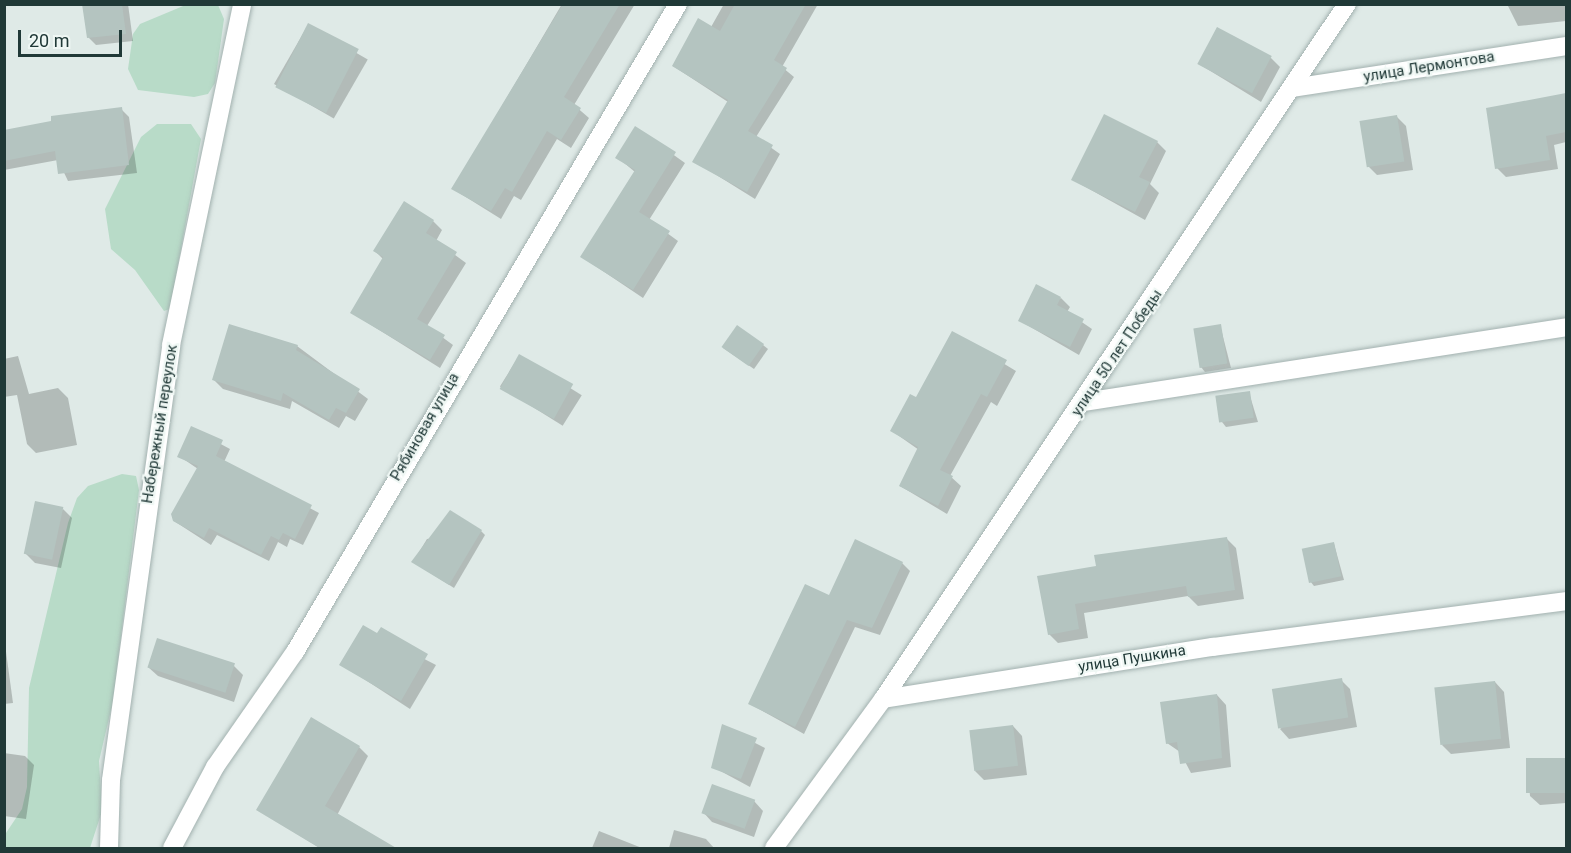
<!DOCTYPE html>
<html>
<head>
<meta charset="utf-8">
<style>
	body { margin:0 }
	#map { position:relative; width:1571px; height:853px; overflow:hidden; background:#dfeae7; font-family:Roboto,sans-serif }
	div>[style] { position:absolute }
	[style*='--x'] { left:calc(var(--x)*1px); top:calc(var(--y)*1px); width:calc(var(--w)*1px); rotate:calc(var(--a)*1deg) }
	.green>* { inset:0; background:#b8dbc8 }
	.shadow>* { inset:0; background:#0003; transform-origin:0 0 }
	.building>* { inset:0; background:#b4c4c0; transform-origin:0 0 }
	.roads { filter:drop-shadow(0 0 2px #a2b1af) drop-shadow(0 0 2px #a2b1af) }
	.minor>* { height:18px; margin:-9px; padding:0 9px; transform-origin:9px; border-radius:9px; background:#fff }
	span { translate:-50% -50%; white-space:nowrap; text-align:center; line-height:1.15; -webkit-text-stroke:4.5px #eff7f4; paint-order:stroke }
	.street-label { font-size:15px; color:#203937 }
	.frame { position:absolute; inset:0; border:6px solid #203937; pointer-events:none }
	.scale { position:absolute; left:18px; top:30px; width:104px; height:27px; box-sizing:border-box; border:3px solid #203937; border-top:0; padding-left:8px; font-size:18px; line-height:21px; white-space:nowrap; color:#203937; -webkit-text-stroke:4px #eff7f4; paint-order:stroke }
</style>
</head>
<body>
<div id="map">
	<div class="green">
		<i style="clip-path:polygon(188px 4px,218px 5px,224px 19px,215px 83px,208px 94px,194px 97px,138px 90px,128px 69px,133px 34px,140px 24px)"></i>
		<i style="clip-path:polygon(157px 124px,191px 124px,201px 139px,170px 309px,164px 311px,135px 270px,111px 249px,105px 209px,141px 137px)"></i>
		<i style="clip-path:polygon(122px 474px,136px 476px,139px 490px,113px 701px,99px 761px,102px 811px,90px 848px,5px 848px,6px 833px,22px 809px,27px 787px,29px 688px,68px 523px,77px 498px,88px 486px)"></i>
	</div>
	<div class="shadow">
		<i style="clip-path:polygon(83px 4px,128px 4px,133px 41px,96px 45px,88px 37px)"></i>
		<i style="clip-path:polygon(562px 4px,635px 4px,574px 105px,589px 118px,571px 148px,557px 139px,521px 200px,514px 196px,501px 219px,453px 189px)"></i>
		<i style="clip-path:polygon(724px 4px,818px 4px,782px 67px,794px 77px,756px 137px,780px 154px,755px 199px,694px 161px,728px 102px,673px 66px,711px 27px)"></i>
		<i style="clip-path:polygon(1507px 4px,1566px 4px,1566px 21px,1518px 26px)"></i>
		<i style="left:308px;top:25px;width:69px;height:68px;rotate:30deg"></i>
		<i style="clip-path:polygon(1271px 58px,1280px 67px,1261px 102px,1199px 64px)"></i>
		<i style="clip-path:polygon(1566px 94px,1566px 142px,1554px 145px,1558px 169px,1506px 177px,1497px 168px,1488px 110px)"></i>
		<i style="clip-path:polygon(121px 109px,129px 117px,137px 173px,68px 181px,58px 160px,4px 170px,4px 132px)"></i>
		<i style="clip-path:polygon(1397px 117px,1406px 126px,1413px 170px,1377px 175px,1368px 166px)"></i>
		<i style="clip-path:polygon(636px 128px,685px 163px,649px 220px,678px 241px,643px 298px,582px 257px,635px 172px,617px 157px)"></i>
		<i style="clip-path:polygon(1157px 142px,1166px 151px,1150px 184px,1159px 193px,1145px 220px,1073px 180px)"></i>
		<i style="clip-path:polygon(433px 221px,442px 230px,436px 241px,466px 263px,427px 326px,453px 345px,440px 368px,352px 313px,383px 259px,375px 251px)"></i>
		<i style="clip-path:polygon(1061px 298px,1070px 307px,1067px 312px,1092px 329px,1079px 355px,1020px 321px)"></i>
		<i style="clip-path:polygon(1220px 325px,1231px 368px,1205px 372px,1201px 367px)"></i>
		<i style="clip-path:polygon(953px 333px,1016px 371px,997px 406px,991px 402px,950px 476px,961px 486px,947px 514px,900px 486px,919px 450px,892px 431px,917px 399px)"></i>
		<i style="clip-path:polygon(763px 345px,768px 349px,754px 369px,723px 348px)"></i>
		<i style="clip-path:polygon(297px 346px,368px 399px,355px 421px,346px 416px,339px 428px,292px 401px,290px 409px,223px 389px,214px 380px)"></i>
		<i style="clip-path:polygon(18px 356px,29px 394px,58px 388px,68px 398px,77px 445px,36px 453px,27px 444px,17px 395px,4px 397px,4px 359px)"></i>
		<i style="left:519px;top:356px;width:74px;height:36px;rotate:32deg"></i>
		<i style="clip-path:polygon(1249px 393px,1258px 422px,1226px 427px,1222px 422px)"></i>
		<i style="clip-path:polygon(191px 428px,230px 449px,224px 462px,319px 513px,303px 545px,290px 539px,287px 547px,278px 542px,269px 561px,217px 535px,211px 545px,174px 521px,198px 469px,179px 456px)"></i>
		<i style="clip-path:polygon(63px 509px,72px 518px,61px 568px,35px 563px,26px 554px)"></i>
		<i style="clip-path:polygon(481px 531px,485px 535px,454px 588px,413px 562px,427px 539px)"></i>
		<i style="clip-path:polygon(1227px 539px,1236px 548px,1244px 599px,1198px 606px,1188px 596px,1084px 613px,1088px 638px,1058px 643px,1049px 634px,1097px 567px)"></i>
		<i style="clip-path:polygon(1334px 544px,1344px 580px,1314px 586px,1310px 581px)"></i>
		<i style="clip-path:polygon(902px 563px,910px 571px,880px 635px,855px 627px,804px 734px,750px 704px,829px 597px)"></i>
		<i style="clip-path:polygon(378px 635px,436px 665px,410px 709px,341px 664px)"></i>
		<i style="clip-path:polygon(4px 637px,13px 703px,4px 704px)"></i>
		<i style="clip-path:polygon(234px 666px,243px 675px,234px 702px,158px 676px,148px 667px)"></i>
		<i style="clip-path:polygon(1341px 680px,1350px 689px,1357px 727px,1289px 739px,1280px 729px)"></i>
		<i style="clip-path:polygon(1495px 682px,1504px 692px,1510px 748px,1451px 754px,1442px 745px)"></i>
		<i style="clip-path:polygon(1217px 695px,1226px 705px,1231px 767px,1191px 773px,1180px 752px,1167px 743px)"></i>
		<i style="clip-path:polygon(722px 726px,765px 748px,750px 787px,713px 767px)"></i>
		<i style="clip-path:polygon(1013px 726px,1022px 736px,1027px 775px,984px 780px,975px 771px)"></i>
		<i style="clip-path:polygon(359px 747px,368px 756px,320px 848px,258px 810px)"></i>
		<i style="clip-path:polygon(4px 753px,25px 756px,34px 765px,26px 819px,4px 816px)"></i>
		<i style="clip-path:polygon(1566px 759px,1566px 803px,1540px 805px,1530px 796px,1527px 763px)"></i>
		<i style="clip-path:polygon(754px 801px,763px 811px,754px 837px,712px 822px,703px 812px)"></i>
		<i style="clip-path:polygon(674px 830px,706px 839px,714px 848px,669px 848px)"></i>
		<i style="clip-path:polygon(599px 831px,642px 848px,592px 848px)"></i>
	</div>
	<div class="building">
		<i style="clip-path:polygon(82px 4px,122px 4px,126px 34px,87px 38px)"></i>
		<i style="clip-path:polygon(563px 4px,620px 4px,564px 97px,581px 108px,561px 140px,547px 131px,512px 192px,505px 188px,491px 211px,451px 189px)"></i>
		<i style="clip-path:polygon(735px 4px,806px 4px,774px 60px,787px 68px,748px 131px,773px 145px,747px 192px,692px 162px,728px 100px,672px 66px,698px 18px,720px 31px)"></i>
		<i style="left:308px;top:23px;width:57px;height:72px;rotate:27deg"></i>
		<i style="left:1217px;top:27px;width:62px;height:42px;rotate:28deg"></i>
		<i style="clip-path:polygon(1566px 93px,1566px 132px,1546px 136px,1550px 160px,1495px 169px,1486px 108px)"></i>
		<i style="clip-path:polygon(122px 107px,129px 165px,58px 174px,55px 151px,4px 161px,4px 130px,51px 121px,51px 116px)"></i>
		<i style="clip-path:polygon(1104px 114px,1158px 141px,1139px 177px,1150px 182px,1135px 212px,1071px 180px)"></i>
		<i style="left:1397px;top:115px;width:47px;height:38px;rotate:81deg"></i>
		<i style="clip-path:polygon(635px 126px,676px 152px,639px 212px,670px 231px,633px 290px,580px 257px,635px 170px,615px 158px)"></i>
		<i style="clip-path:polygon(404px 201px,434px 220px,426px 233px,457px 252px,417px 319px,445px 335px,430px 360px,350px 313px,383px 257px,373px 251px)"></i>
		<i style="clip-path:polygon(1036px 284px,1061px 297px,1057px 305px,1084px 319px,1070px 347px,1018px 321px)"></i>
		<i style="clip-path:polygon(229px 324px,298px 345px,296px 350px,360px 389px,346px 413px,336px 408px,329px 420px,283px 393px,281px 401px,212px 380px)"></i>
		<i style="left:1221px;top:324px;width:40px;height:28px;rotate:81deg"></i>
		<i style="left:737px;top:325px;width:33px;height:27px;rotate:35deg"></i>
		<i style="clip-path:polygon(952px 331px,1007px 360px,987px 397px,981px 394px,940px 470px,953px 476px,938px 506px,899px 486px,918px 447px,890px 431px,910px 394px,916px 397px)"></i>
		<i style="left:519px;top:354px;width:62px;height:40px;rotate:29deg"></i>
		<i style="left:1250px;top:391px;width:27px;height:35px;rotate:82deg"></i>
		<i style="clip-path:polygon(191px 426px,223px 440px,216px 456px,312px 505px,295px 539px,283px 533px,279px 540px,271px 536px,261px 555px,209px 528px,204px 538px,173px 521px,171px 514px,198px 466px,177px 457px)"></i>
		<i style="left:35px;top:501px;width:29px;height:54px;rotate:12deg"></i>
		<i style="clip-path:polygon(450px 510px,482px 530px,449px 585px,411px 562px)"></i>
		<i style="clip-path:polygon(1227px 537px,1235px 590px,1188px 597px,1186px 586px,1075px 604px,1079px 629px,1048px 635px,1037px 576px,1096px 566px,1094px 555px)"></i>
		<i style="clip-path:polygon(855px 539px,903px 562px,872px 628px,847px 620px,795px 727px,748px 704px,805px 584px,829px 595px)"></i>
		<i style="left:1334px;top:542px;width:35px;height:33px;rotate:78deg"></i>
		<i style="clip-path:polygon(363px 625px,377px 633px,381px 627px,428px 654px,401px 701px,339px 665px)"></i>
		<i style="left:157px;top:638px;width:82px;height:31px;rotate:18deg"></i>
		<i style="left:1342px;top:678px;width:40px;height:71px;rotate:81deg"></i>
		<i style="left:1495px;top:681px;width:58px;height:61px;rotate:84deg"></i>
		<i style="clip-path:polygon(1217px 694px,1222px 758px,1180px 764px,1177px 742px,1166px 744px,1160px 702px)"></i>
		<i style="clip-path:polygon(311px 717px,360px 746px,325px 806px,398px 849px,321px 849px,256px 810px)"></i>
		<i style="clip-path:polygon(722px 724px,757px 738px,741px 779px,711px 768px)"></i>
		<i style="left:1013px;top:725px;width:41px;height:44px;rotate:83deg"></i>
		<i style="left:1566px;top:758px;width:35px;height:40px;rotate:90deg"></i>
		<i style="left:712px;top:784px;width:46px;height:31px;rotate:20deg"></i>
	</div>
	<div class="roads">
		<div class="minor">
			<i style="--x:1292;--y:88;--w:277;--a:-8.7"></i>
			<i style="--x:1084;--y:402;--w:488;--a:-8.8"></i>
			<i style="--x:883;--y:699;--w:836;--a:-56.27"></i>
			<i style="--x:109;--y:848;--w:68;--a:-88.3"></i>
			<i style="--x:111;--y:780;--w:439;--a:-82.1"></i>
			<i style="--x:171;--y:345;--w:348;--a:-78.2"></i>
			<i style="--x:172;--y:848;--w:92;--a:-62"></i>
			<i style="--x:215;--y:767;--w:140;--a:-55.2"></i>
			<i style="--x:295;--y:652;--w:753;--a:-59.41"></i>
			<i style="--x:774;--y:848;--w:185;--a:-53.8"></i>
			<i style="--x:883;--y:699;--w:334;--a:-9"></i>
			<i style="--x:1213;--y:647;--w:356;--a:-7.4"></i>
		</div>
	</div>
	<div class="street-label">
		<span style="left:1429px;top:67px;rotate:-9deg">улица Лермонтова</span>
		<span style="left:1117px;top:353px;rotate:-56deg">улица 50 лет Победы</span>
		<span style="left:160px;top:424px;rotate:-81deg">Набережный переулок</span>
		<span style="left:425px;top:427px;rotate:-60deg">Рябиновая улица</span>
		<span style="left:1132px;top:659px;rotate:-9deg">улица Пушкина</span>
	</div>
	<div class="frame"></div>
	<div class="scale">20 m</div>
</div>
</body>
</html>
